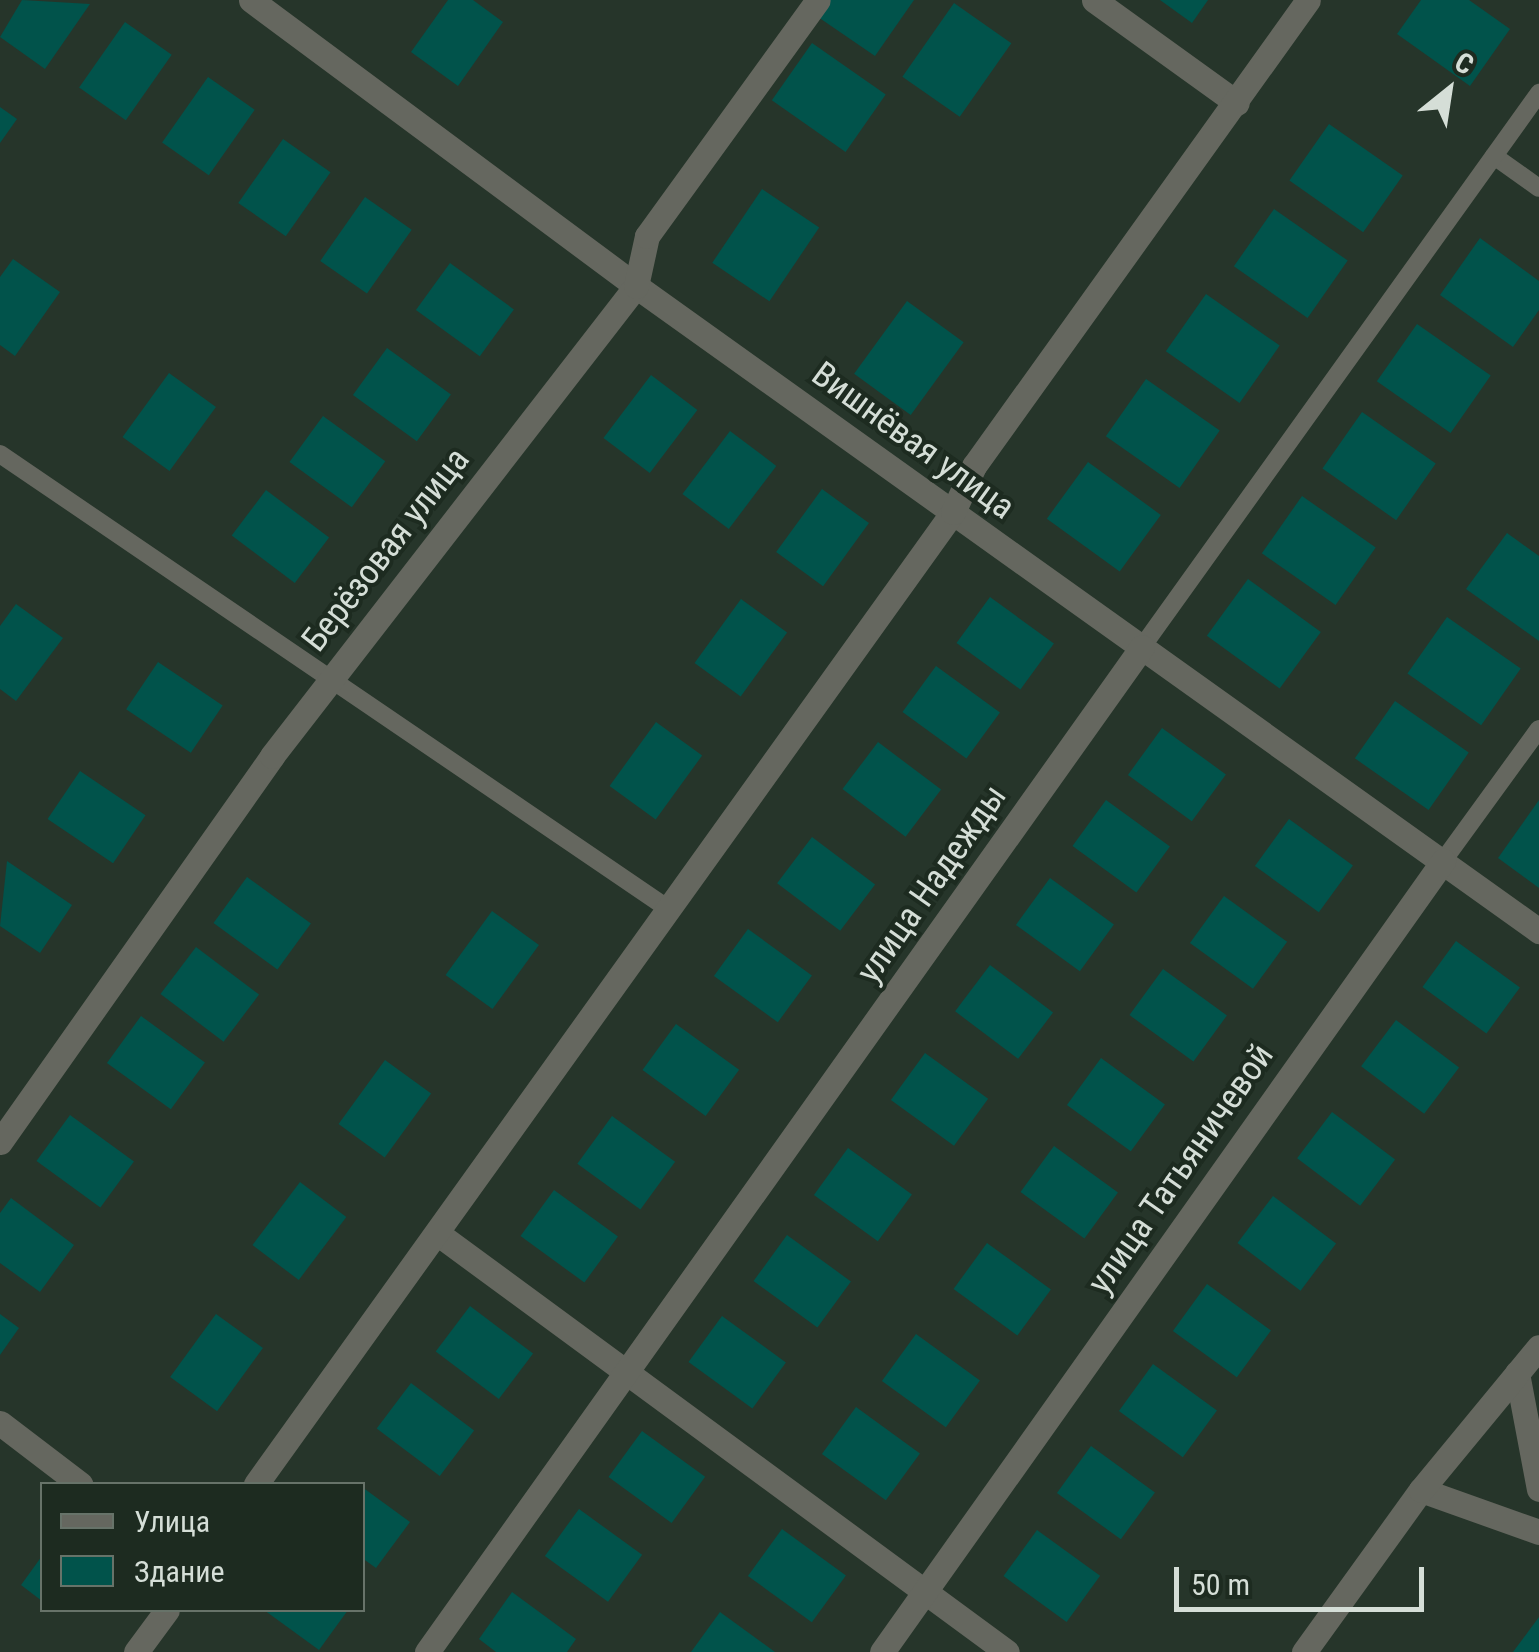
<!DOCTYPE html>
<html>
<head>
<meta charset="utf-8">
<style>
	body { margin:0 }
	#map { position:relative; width:1539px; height:1652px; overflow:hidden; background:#26352a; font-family:"Roboto Condensed",sans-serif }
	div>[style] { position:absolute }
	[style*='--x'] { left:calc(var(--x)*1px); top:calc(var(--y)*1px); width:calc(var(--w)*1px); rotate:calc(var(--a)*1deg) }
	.building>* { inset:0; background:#01534b; transform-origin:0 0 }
	.service>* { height:18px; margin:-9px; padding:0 9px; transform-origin:9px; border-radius:9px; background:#65675f }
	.minor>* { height:25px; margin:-12.5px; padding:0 12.5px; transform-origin:12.5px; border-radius:12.5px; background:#65675f }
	span { translate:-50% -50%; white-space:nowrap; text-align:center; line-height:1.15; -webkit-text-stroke:8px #1d2b20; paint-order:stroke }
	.street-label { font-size:35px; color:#d5ded7 }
	.legend { position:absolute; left:40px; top:1482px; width:325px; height:130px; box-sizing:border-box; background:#1d2b20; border:2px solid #677369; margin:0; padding:12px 18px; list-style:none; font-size:30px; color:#d5ded7 }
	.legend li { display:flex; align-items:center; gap:20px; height:50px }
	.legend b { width:50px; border:2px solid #677369 }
	.north { position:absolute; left:1399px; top:40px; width:100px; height:100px; -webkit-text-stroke:8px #1d2b20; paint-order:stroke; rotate:30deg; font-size:28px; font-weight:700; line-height:40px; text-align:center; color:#d5ded7 }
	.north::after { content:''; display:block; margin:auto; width:35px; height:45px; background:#d5ded7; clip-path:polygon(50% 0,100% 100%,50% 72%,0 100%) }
	.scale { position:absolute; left:1174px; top:1567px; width:250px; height:45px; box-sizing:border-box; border:5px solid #d5ded7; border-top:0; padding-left:12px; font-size:30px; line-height:35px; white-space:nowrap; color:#d5ded7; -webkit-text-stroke:8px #1d2b20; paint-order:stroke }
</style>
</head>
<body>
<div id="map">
	<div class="building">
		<i style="clip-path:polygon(22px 0,90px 4px,45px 69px,0 37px)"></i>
		<i style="clip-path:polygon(448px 0,473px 0,503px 22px,458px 86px,411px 52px)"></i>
		<i style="clip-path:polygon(829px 0,914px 0,875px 56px,818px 17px)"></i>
		<i style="clip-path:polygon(1160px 0,1208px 0,1192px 23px)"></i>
		<i style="clip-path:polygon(1421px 0,1469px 0,1510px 29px,1470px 86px,1397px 34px)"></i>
		<i style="left:954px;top:3px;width:70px;height:90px;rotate:35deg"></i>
		<i style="left:125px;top:22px;width:57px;height:80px;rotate:35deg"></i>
		<i style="left:812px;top:43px;width:90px;height:70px;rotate:35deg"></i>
		<i style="left:208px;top:77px;width:57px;height:80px;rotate:35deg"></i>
		<i style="clip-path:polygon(0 107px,17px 119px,0 143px)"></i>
		<i style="left:1329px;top:124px;width:90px;height:69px;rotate:35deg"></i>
		<i style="left:283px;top:139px;width:58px;height:78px;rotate:35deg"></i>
		<i style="left:762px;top:189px;width:69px;height:89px;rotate:34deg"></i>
		<i style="left:365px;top:197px;width:57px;height:78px;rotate:35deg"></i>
		<i style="left:1274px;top:209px;width:90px;height:70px;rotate:35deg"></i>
		<i style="clip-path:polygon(1480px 238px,1539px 281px,1539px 310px,1513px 347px,1440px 295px)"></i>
		<i style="clip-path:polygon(13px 259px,60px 292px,15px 356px,0 345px,0 277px)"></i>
		<i style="left:450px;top:263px;width:79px;height:58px;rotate:36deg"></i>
		<i style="left:1206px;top:294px;width:90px;height:70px;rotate:35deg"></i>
		<i style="left:907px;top:301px;width:70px;height:90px;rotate:36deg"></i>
		<i style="left:1417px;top:324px;width:90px;height:70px;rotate:35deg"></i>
		<i style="left:387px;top:348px;width:79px;height:58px;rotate:36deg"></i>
		<i style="left:169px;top:373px;width:58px;height:79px;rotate:36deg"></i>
		<i style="left:651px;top:375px;width:58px;height:79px;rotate:37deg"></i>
		<i style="left:1146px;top:379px;width:90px;height:70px;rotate:35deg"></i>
		<i style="left:1362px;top:412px;width:90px;height:69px;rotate:35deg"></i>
		<i style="left:323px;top:416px;width:77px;height:57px;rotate:36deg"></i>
		<i style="left:730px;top:431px;width:58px;height:79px;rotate:37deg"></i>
		<i style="left:1088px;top:462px;width:90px;height:70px;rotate:36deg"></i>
		<i style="left:822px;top:489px;width:58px;height:78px;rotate:36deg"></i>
		<i style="left:266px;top:490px;width:79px;height:57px;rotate:37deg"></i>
		<i style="left:1302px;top:496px;width:90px;height:70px;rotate:35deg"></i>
		<i style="clip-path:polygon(1507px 533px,1539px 556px,1539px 641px,1466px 589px)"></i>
		<i style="left:1248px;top:579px;width:90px;height:70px;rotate:36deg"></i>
		<i style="left:990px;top:597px;width:79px;height:57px;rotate:36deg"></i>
		<i style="left:741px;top:599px;width:57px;height:79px;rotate:36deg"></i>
		<i style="clip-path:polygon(16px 604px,63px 638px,16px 701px,0 689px,0 626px)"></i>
		<i style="left:1447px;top:617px;width:90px;height:69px;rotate:35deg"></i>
		<i style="left:158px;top:662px;width:78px;height:57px;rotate:34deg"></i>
		<i style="left:936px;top:666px;width:79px;height:57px;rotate:36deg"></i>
		<i style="left:1395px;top:701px;width:90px;height:70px;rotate:35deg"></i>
		<i style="left:656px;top:722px;width:57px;height:79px;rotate:36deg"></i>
		<i style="left:1162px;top:728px;width:79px;height:58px;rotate:36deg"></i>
		<i style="left:878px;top:742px;width:79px;height:59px;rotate:37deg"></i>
		<i style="left:80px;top:771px;width:79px;height:58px;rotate:34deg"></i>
		<i style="left:1106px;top:800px;width:79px;height:57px;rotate:36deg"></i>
		<i style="clip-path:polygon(1539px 800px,1539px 888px,1498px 858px)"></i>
		<i style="left:1289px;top:819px;width:79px;height:58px;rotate:36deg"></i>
		<i style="left:812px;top:837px;width:79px;height:58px;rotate:37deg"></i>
		<i style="clip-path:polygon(7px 861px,72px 905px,40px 953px,0 926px)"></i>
		<i style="left:247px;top:877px;width:79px;height:57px;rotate:36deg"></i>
		<i style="left:1050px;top:878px;width:79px;height:58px;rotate:36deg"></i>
		<i style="left:1224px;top:896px;width:78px;height:58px;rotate:36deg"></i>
		<i style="left:492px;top:911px;width:58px;height:79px;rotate:36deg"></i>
		<i style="left:748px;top:929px;width:79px;height:58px;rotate:36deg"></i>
		<i style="left:1456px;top:941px;width:79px;height:57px;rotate:36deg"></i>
		<i style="left:196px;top:947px;width:79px;height:59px;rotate:37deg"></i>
		<i style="left:990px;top:965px;width:79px;height:58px;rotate:37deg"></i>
		<i style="left:1163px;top:969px;width:79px;height:57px;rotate:36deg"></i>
		<i style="left:141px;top:1016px;width:79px;height:58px;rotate:36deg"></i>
		<i style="left:1396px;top:1020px;width:79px;height:58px;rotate:37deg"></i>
		<i style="left:676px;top:1024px;width:78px;height:57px;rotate:36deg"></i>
		<i style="left:925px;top:1053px;width:78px;height:58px;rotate:36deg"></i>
		<i style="left:1101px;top:1058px;width:79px;height:58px;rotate:36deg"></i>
		<i style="left:385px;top:1060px;width:57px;height:79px;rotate:36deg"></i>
		<i style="left:1332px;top:1112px;width:79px;height:58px;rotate:37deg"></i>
		<i style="left:70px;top:1115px;width:79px;height:57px;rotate:36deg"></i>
		<i style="left:612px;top:1116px;width:78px;height:59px;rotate:36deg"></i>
		<i style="left:1054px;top:1146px;width:79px;height:57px;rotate:36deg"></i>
		<i style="left:848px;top:1148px;width:79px;height:58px;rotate:36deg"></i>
		<i style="left:300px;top:1182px;width:58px;height:79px;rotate:37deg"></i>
		<i style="left:554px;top:1190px;width:79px;height:57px;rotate:36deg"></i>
		<i style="left:1273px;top:1196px;width:79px;height:59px;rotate:37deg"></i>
		<i style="clip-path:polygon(11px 1198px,74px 1245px,40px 1292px,0 1263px,0 1213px)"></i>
		<i style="left:787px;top:1235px;width:79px;height:57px;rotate:36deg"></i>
		<i style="left:987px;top:1243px;width:79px;height:57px;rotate:36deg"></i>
		<i style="left:1207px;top:1284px;width:79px;height:58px;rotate:36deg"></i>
		<i style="left:470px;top:1306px;width:79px;height:57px;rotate:37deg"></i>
		<i style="clip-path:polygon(0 1314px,19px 1328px,0 1355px)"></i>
		<i style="left:216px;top:1314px;width:58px;height:78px;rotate:36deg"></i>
		<i style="left:722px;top:1316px;width:79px;height:57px;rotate:36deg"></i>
		<i style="left:916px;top:1334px;width:79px;height:58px;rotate:36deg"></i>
		<i style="left:1153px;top:1364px;width:79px;height:58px;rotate:36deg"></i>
		<i style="left:411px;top:1383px;width:79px;height:57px;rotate:37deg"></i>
		<i style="left:856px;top:1407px;width:79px;height:58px;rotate:36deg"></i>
		<i style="left:642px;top:1431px;width:78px;height:57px;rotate:36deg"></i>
		<i style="left:1091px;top:1446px;width:79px;height:58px;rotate:36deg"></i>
		<i style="clip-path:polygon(362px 1487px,410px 1522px,376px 1568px,362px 1558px)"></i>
		<i style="left:579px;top:1509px;width:78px;height:58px;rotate:36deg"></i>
		<i style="left:782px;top:1529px;width:79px;height:58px;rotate:36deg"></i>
		<i style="left:1037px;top:1530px;width:78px;height:57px;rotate:36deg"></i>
		<i style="clip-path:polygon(42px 1556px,42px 1601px,21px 1585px)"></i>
		<i style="clip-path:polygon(512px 1592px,576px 1639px,567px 1652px,496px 1652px,479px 1639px)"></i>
		<i style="clip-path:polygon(264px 1610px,348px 1610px,319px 1650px)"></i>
		<i style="clip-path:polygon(720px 1612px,775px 1652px,691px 1652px)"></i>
		<i style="clip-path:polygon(1539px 1617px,1539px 1652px,1513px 1652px)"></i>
	</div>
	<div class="service">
		<i style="--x:1494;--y:156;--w:55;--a:35.4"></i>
		<i style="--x:0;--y:454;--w:810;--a:34.24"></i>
		<i style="--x:1142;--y:647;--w:682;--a:-54.37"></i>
		<i style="--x:1443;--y:861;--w:163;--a:-54"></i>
	</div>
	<div class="minor">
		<i style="--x:251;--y:0;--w:480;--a:36.6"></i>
		<i style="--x:636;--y:286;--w:1110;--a:35.54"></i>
		<i style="--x:1094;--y:0;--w:176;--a:35.8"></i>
		<i style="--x:0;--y:1142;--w:472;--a:-54.8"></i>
		<i style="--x:272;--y:756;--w:594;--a:-52.24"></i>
		<i style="--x:636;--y:286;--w:51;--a:-77.6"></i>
		<i style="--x:647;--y:236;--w:291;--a:-54.1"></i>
		<i style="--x:437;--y:1233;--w:707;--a:36.32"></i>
		<i style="--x:1517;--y:1373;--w:118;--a:79.3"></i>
		<i style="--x:0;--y:1423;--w:101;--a:37.3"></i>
		<i style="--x:256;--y:1484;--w:1196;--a:-54.36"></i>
		<i style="--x:953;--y:512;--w:51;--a:-65.5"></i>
		<i style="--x:974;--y:466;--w:573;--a:-54.37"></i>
		<i style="--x:1421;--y:1490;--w:125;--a:19.6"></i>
		<i style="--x:136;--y:1652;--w:52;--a:-53.6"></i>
		<i style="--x:427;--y:1652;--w:1233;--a:-54.57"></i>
		<i style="--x:882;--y:1652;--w:970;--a:-54.65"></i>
		<i style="--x:1304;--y:1652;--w:200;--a:-54.2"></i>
		<i style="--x:1421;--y:1490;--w:185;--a:-50.5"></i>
	</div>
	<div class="street-label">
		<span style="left:913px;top:441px;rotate:36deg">Вишнёвая улица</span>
		<span style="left:386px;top:550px;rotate:-52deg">Берёзовая улица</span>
		<span style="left:932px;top:884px;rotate:-55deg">улица Надежды</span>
		<span style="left:1181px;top:1169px;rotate:-55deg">улица Татьяничевой</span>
	</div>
	<ul class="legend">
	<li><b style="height:12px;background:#65675f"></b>Улица</li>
	<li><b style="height:28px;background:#01534b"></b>Здание</li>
	</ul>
	<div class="north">С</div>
	<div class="scale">50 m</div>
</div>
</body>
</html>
